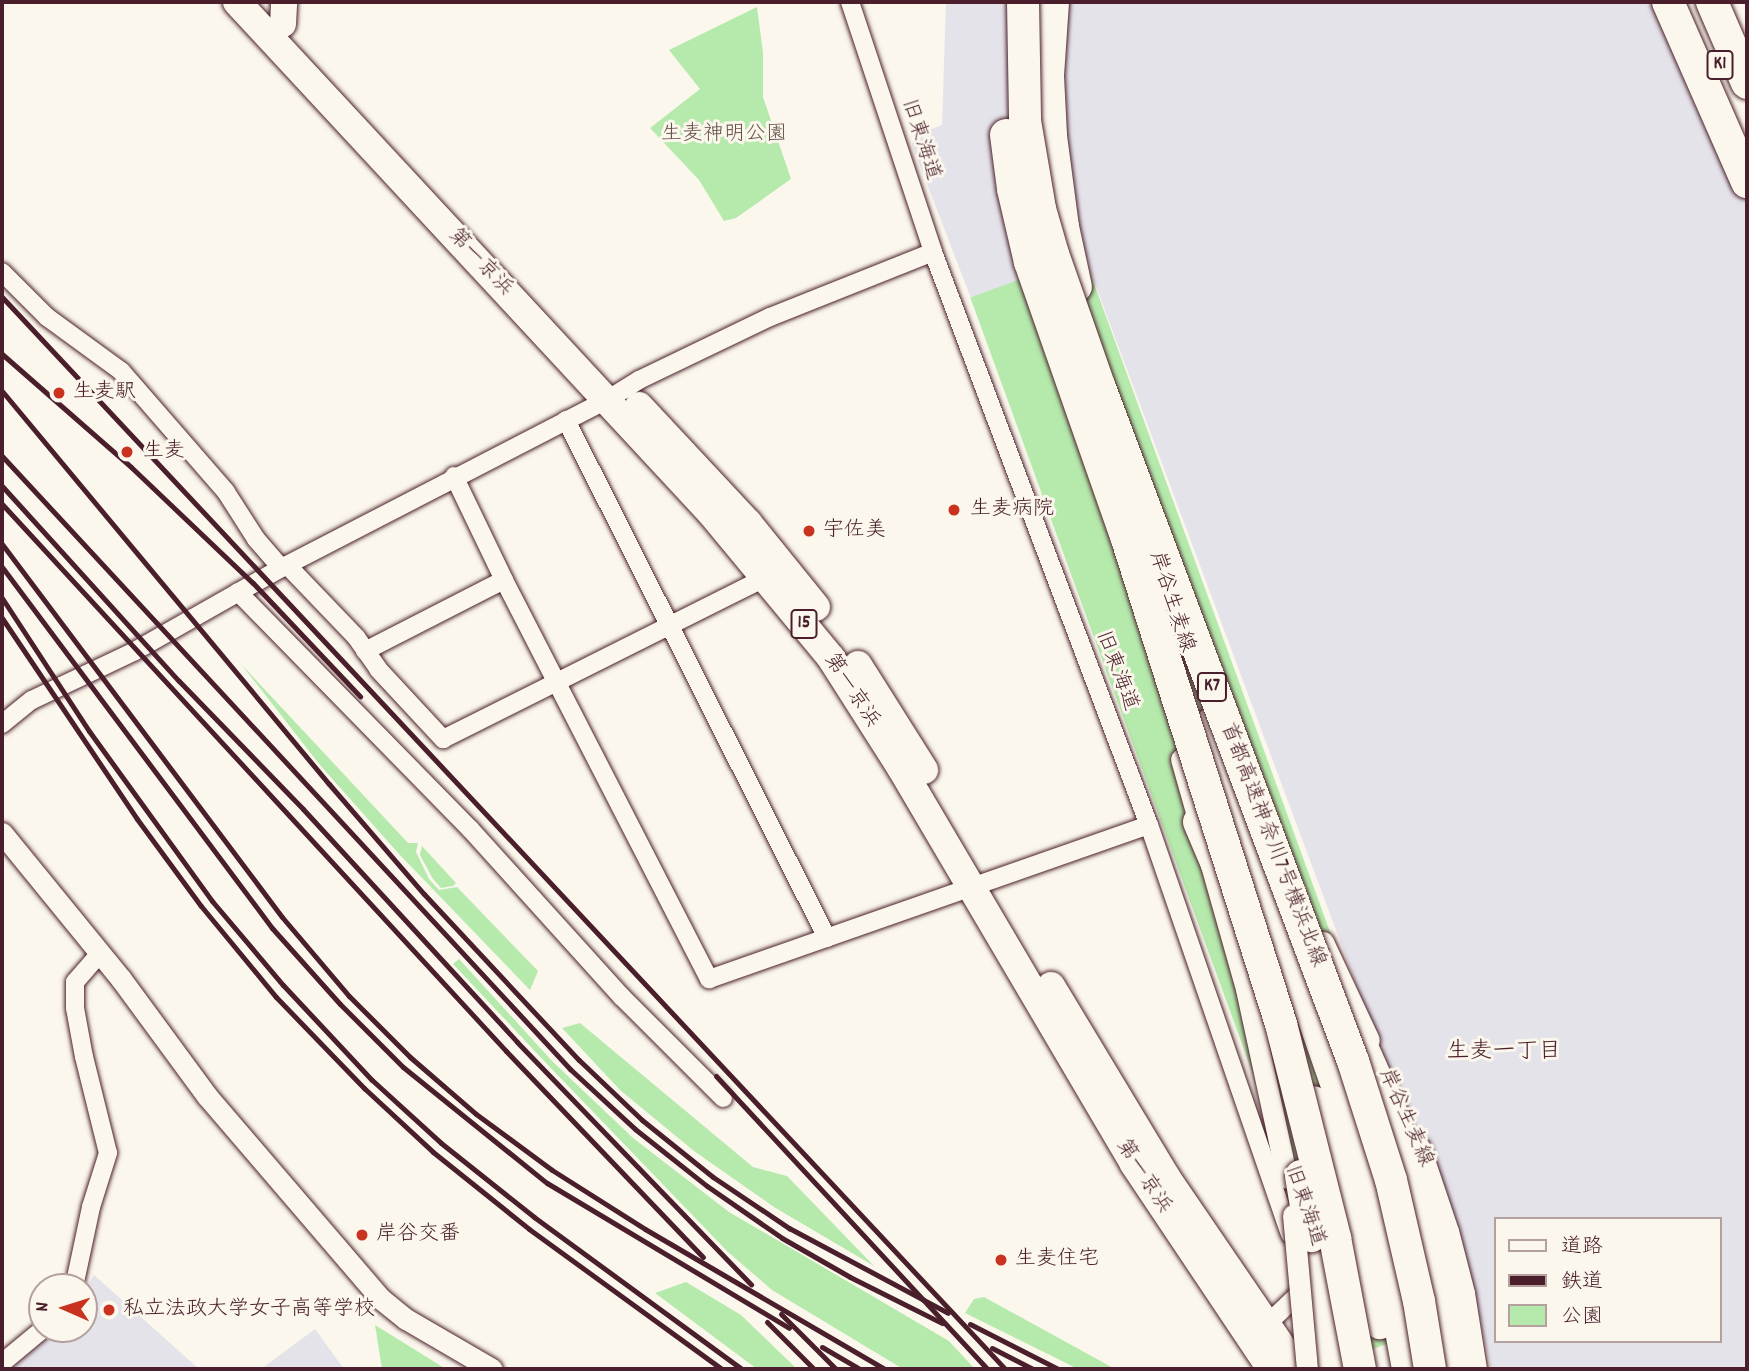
<!DOCTYPE html>
<html>
<head>
<meta charset="utf-8">
<style>
	body { margin:0 }
	#map { position:relative; width:1749px; height:1371px; overflow:hidden; background:#fbf7ec; font-family:Dekko,"Klee One",sans-serif }
	div>[style] { position:absolute }
	[style*='--x'] { left:calc(var(--x)*1px); top:calc(var(--y)*1px); width:calc(var(--w)*1px); rotate:calc(var(--a)*1deg) }
	.built>* { inset:0; background:#e5e3ea }
	.green>* { inset:0; background:#b5eaac; transform-origin:0 0 }
	.roads { filter:drop-shadow(0 0 2px #4a1f2b) drop-shadow(0 0 2px #4a1f2b) }
	.minor>* { height:18px; margin:-9px; padding:0 9px; transform-origin:9px; border-radius:9px; background:#fbf7ec }
	.tertiary>* { height:21px; margin:-10.5px; padding:0 10.5px; transform-origin:10.5px; border-radius:10.5px; background:#fbf7ec }
	.primary>* { height:26px; margin:-13px; padding:0 13px; transform-origin:13px; border-radius:13px; background:#fbf7ec }
	.trunk>* { height:28px; margin:-14px; padding:0 14px; transform-origin:14px; border-radius:14px; background:#fbf7ec }
	.motorway>* { height:32px; margin:-16px; padding:0 16px; transform-origin:16px; border-radius:16px; background:#fbf7ec }
	.rail>* { height:5px; margin:-2.5px; padding:0 2.5px; transform-origin:2.5px; border-radius:2.5px; background:#4a1f2b }
	.bridges { filter:drop-shadow(0 0 2px #4a1f2b) drop-shadow(0 0 2px #4a1f2b) }
	.tertiary-bridge>* { height:21px; margin:-10.5px; padding:0 10.5px; transform-origin:10.5px; border-radius:10.5px; background:#fbf7ec }
	.motorway-bridge>* { height:32px; margin:-16px; padding:0 16px; transform-origin:16px; border-radius:16px; background:#fbf7ec }
	.dots>* { width:19px; height:19px; translate:-50% -50%; box-sizing:border-box; border:4px solid #fbf7ec; border-radius:50% }
	span { translate:-50% -50%; white-space:nowrap; text-align:center; line-height:1.15; -webkit-text-stroke:6px #fbf7ec; paint-order:stroke }
	.shield-label span { padding:2px 5px; background:#fbf7ec; border:2px solid; border-radius:5px; -webkit-text-stroke-width:0 }
	.shield-label { font-size:19px; color:#4a1f2b; font-weight:700 }
	.park-label { font-size:21px; color:#65524b }
	.street-label { font-size:21px; color:#4a1f2b }
	.poi-label { font-size:21px; color:#4a1f2b }
	.left { translate:0 -50%; text-align:left }
	.neighbourhood-label { font-size:23px; color:#4a1f2b }
	.frame { position:absolute; inset:0; border:4px solid #4a1f2b; pointer-events:none }
	.legend { position:absolute; left:1494px; top:1217px; width:228px; height:126px; box-sizing:border-box; background:#fbf7ec; border:2px solid #b4a19f; margin:0; padding:9px 12px; list-style:none; font-size:21px; color:#4a1f2b }
	.legend li { display:flex; align-items:center; gap:14px; height:35px }
	.legend b { width:35px; border:2px solid #b4a19f }
	.north { position:absolute; left:28px; top:1273px; width:70px; height:70px; box-sizing:border-box; background:#fbf7ec; border:2px solid #b4a19f; border-radius:50%; rotate:273deg; font-size:19px; font-weight:700; line-height:28px; text-align:center; color:#4a1f2b }
	.north::after { content:''; display:block; margin:auto; width:24px; height:32px; background:#c8321e; clip-path:polygon(50% 0,100% 100%,50% 72%,0 100%) }
</style>
</head>
<body>
<div id="map">
	<div class="built">
		<i style="clip-path:polygon(evenodd,946px 2px,1677px 2px,1747px 169px,1747px 1369px,1491px 1369px,1478px 1311px,1085px 257px,972px 301px,912px 145px,914px 136px,942px 125px,946px 2px,1495px 1219px,1719px 1219px,1719px 1341px,1495px 1341px,1495px 1219px)"></i>
		<i style="clip-path:polygon(94px 1275px,199px 1369px,2px 1369px,49px 1329px,84px 1329px,84px 1291px)"></i>
		<i style="clip-path:polygon(315px 1329px,344px 1369px,261px 1369px)"></i>
	</div>
	<div class="green">
		<i style="clip-path:polygon(757px 7px,763px 53px,763px 97px,791px 179px,736px 218px,724px 221px,699px 180px,650px 128px,700px 89px,669px 50px)"></i>
		<i style="left:1084px;top:256px;width:1126px;height:121px;rotate:70deg"></i>
		<i style="clip-path:polygon(241px 664px,408px 843px,418px 843px,416px 852px,429px 879px,439px 890px,457px 887px,538px 971px,530px 990px,399px 854px,320px 765px)"></i>
		<i style="clip-path:polygon(422px 846px,456px 883px,453px 886px,441px 888px,433px 879px,420px 855px)"></i>
		<i style="clip-path:polygon(459px 959px,553px 1062px,633px 1138px,729px 1212px,949px 1341px,975px 1369px,903px 1369px,772px 1290px,728px 1252px,548px 1065px,453px 964px)"></i>
		<i style="clip-path:polygon(580px 1023px,753px 1167px,787px 1176px,874px 1266px,774px 1207px,694px 1151px,620px 1090px,562px 1028px)"></i>
		<i style="clip-path:polygon(686px 1282px,741px 1315px,797px 1369px,757px 1369px,655px 1293px)"></i>
		<i style="clip-path:polygon(984px 1297px,1115px 1369px,1078px 1369px,965px 1313px,974px 1299px)"></i>
		<i style="clip-path:polygon(375px 1325px,446px 1369px,382px 1369px)"></i>
	</div>
	<div class="roads">
		<div class="minor">
			<i style="--x:850;--y:2;--w:263;--a:71.6"></i>
			<i style="--x:933;--y:252;--w:612;--a:69.35"></i>
			<i style="--x:1149;--y:825;--w:433;--a:71"></i>
			<i style="--x:2;--y:272;--w:64;--a:45"></i>
			<i style="--x:47;--y:317;--w:92;--a:36.1"></i>
			<i style="--x:121;--y:371;--w:160;--a:49"></i>
			<i style="--x:226;--y:492;--w:56;--a:57.4"></i>
			<i style="--x:256;--y:539;--w:38;--a:49"></i>
			<i style="--x:566;--y:420;--w:580;--a:63.26"></i>
			<i style="--x:454;--y:476;--w:115;--a:64.3"></i>
			<i style="--x:504;--y:580;--w:449;--a:62.8"></i>
			<i style="--x:709;--y:979;--w:466;--a:-19.3"></i>
			<i style="--x:287;--y:565;--w:100;--a:46.2"></i>
			<i style="--x:356;--y:637;--w:39;--a:55"></i>
			<i style="--x:378;--y:669;--w:96;--a:47.1"></i>
			<i style="--x:443;--y:739;--w:361;--a:-26.6"></i>
			<i style="--x:238;--y:592;--w:333;--a:45.6"></i>
			<i style="--x:471;--y:830;--w:225;--a:47.9"></i>
			<i style="--x:622;--y:997;--w:143;--a:45"></i>
			<i style="--x:365;--y:651;--w:156;--a:-27.1"></i>
			<i style="--x:2;--y:724;--w:38;--a:-39"></i>
			<i style="--x:32;--y:700;--w:114;--a:-25.4"></i>
			<i style="--x:135;--y:651;--w:168;--a:-29.6"></i>
			<i style="--x:281;--y:568;--w:367;--a:-27.3"></i>
			<i style="--x:607;--y:400;--w:38;--a:-32"></i>
			<i style="--x:639;--y:380;--w:145;--a:-25.7"></i>
			<i style="--x:770;--y:317;--w:175;--a:-21.7"></i>
			<i style="--x:74;--y:1287;--w:82;--a:-78"></i>
			<i style="--x:91;--y:1207;--w:57;--a:-72.5"></i>
			<i style="--x:108;--y:1153;--w:99;--a:-104"></i>
			<i style="--x:84;--y:1057;--w:50;--a:-100.4"></i>
			<i style="--x:75;--y:1008;--w:26;--a:-90"></i>
			<i style="--x:75;--y:982;--w:38;--a:-49"></i>
			<i style="--x:1261;--y:1330;--w:62;--a:-43.7"></i>
			<i style="--x:2;--y:1363;--w:53;--a:-39.7"></i>
		</div>
		<div class="tertiary">
			<i style="--x:1181;--y:759;--w:239;--a:74.2"></i>
			<i style="--x:1246;--y:989;--w:193;--a:77.8"></i>
			<i style="--x:2;--y:833;--w:188;--a:50.8"></i>
			<i style="--x:121;--y:979;--w:145;--a:53.7"></i>
			<i style="--x:207;--y:1096;--w:267;--a:49.4"></i>
			<i style="--x:381;--y:1299;--w:32;--a:39"></i>
			<i style="--x:406;--y:1319;--w:99;--a:30.2"></i>
			<i style="--x:1323;--y:942;--w:108;--a:64.9"></i>
			<i style="--x:1420;--y:1148;--w:88;--a:71.4"></i>
			<i style="--x:1448;--y:1231;--w:64;--a:75.5"></i>
			<i style="--x:1464;--y:1293;--w:77;--a:81"></i>
		</div>
		<div class="primary">
			<i style="--x:283;--y:24;--w:22;--a:-87"></i>
		</div>
		<div class="trunk">
			<i style="--x:237;--y:2;--w:698;--a:47.15"></i>
			<i style="--x:712;--y:514;--w:187;--a:50.4"></i>
			<i style="--x:831;--y:658;--w:130;--a:57.5"></i>
			<i style="--x:901;--y:768;--w:459;--a:59.5"></i>
			<i style="--x:1134;--y:1164;--w:247;--a:56.2"></i>
			<i style="--x:639;--y:406;--w:160;--a:47"></i>
			<i style="--x:748;--y:523;--w:108;--a:51"></i>
			<i style="--x:858;--y:665;--w:124;--a:57.8"></i>
			<i style="--x:1051;--y:986;--w:223;--a:58.9"></i>
			<i style="--x:1166;--y:1177;--w:232;--a:55.7"></i>
		</div>
		<div class="motorway">
			<i style="--x:1053;--y:2;--w:74;--a:93.9"></i>
			<i style="--x:1048;--y:76;--w:60;--a:87.1"></i>
			<i style="--x:1051;--y:136;--w:92;--a:82.5"></i>
			<i style="--x:1063;--y:227;--w:61;--a:77.8"></i>
			<i style="--x:1668;--y:2;--w:197;--a:66.3"></i>
			<i style="--x:1712;--y:2;--w:88;--a:66.6"></i>
			<i style="--x:1211;--y:724;--w:449;--a:70.8"></i>
			<i style="--x:1359;--y:1148;--w:94;--a:74.6"></i>
			<i style="--x:1384;--y:1239;--w:132;--a:79.5"></i>
			<i style="--x:1199;--y:822;--w:51;--a:66.9"></i>
			<i style="--x:1355;--y:1031;--w:89;--a:66"></i>
			<i style="--x:1391;--y:1112;--w:64;--a:69.9"></i>
			<i style="--x:1413;--y:1172;--w:117;--a:75.6"></i>
			<i style="--x:1442;--y:1285;--w:85;--a:80.5"></i>
			<i style="--x:1313;--y:1102;--w:89;--a:70.3"></i>
			<i style="--x:1343;--y:1186;--w:142;--a:74.9"></i>
			<i style="--x:1311;--y:1236;--w:135;--a:79.8"></i>
		</div>
	</div>
	<div class="rail">
		<i style="--x:2;--y:297;--w:1468;--a:46.9"></i>
		<i style="--x:2;--y:354;--w:171;--a:41.2"></i>
		<i style="--x:131;--y:467;--w:168;--a:43.6"></i>
		<i style="--x:253;--y:583;--w:156;--a:46.6"></i>
		<i style="--x:2;--y:391;--w:511;--a:50.24"></i>
		<i style="--x:329;--y:784;--w:145;--a:49.2"></i>
		<i style="--x:424;--y:894;--w:227;--a:47"></i>
		<i style="--x:579;--y:1060;--w:87;--a:43.6"></i>
		<i style="--x:642;--y:1120;--w:91;--a:38.8"></i>
		<i style="--x:713;--y:1177;--w:92;--a:33.9"></i>
		<i style="--x:789;--y:1228;--w:180;--a:28.1"></i>
		<i style="--x:2;--y:456;--w:836;--a:47.18"></i>
		<i style="--x:570;--y:1069;--w:88;--a:42.7"></i>
		<i style="--x:635;--y:1129;--w:92;--a:38.4"></i>
		<i style="--x:707;--y:1186;--w:91;--a:34.7"></i>
		<i style="--x:782;--y:1238;--w:78;--a:29.8"></i>
		<i style="--x:850;--y:1277;--w:103;--a:26.6"></i>
		<i style="--x:2;--y:486;--w:263;--a:47.8"></i>
		<i style="--x:179;--y:681;--w:178;--a:45.9"></i>
		<i style="--x:303;--y:809;--w:316;--a:47.4"></i>
		<i style="--x:517;--y:1042;--w:337;--a:46"></i>
		<i style="--x:2;--y:504;--w:744;--a:47.34"></i>
		<i style="--x:506;--y:1051;--w:285;--a:46.3"></i>
		<i style="--x:2;--y:544;--w:466;--a:53.1"></i>
		<i style="--x:282;--y:917;--w:104;--a:49.7"></i>
		<i style="--x:349;--y:996;--w:86;--a:45"></i>
		<i style="--x:410;--y:1057;--w:87;--a:40.8"></i>
		<i style="--x:476;--y:1114;--w:94;--a:36.4"></i>
		<i style="--x:552;--y:1170;--w:110;--a:32.4"></i>
		<i style="--x:645;--y:1229;--w:278;--a:30.3"></i>
		<i style="--x:2;--y:567;--w:451;--a:53.2"></i>
		<i style="--x:272;--y:928;--w:102;--a:48.2"></i>
		<i style="--x:340;--y:1004;--w:89;--a:45"></i>
		<i style="--x:403;--y:1067;--w:185;--a:38.9"></i>
		<i style="--x:547;--y:1183;--w:282;--a:30.9"></i>
		<i style="--x:2;--y:598;--w:159;--a:56.8"></i>
		<i style="--x:89;--y:731;--w:210;--a:54.1"></i>
		<i style="--x:212;--y:901;--w:110;--a:49.8"></i>
		<i style="--x:283;--y:985;--w:130;--a:46.9"></i>
		<i style="--x:372;--y:1080;--w:93;--a:42.4"></i>
		<i style="--x:441;--y:1143;--w:119;--a:38.5"></i>
		<i style="--x:534;--y:1217;--w:258;--a:36.2"></i>
		<i style="--x:2;--y:618;--w:242;--a:56.1"></i>
		<i style="--x:137;--y:819;--w:108;--a:53.7"></i>
		<i style="--x:201;--y:906;--w:118;--a:50.5"></i>
		<i style="--x:276;--y:997;--w:127;--a:46"></i>
		<i style="--x:364;--y:1088;--w:94;--a:42.8"></i>
		<i style="--x:433;--y:1152;--w:123;--a:38.7"></i>
		<i style="--x:529;--y:1229;--w:238;--a:36"></i>
		<i style="--x:716;--y:1076;--w:399;--a:47.2"></i>
		<i style="--x:781;--y:1314;--w:78;--a:45"></i>
		<i style="--x:767;--y:1322;--w:66;--a:45"></i>
		<i style="--x:970;--y:1324;--w:99;--a:27.1"></i>
		<i style="--x:822;--y:1347;--w:44;--a:30.1"></i>
		<i style="--x:992;--y:1348;--w:46;--a:27.1"></i>
	</div>
	<div class="bridges">
		<div class="tertiary-bridge">
			<i style="--x:1293;--y:1215;--w:155;--a:84.8"></i>
		</div>
		<div class="motorway-bridge">
			<i style="--x:1023;--y:2;--w:119;--a:89"></i>
			<i style="--x:1025;--y:121;--w:89;--a:80.3"></i>
			<i style="--x:1040;--y:209;--w:47;--a:73.9"></i>
			<i style="--x:1053;--y:254;--w:142;--a:70.7"></i>
			<i style="--x:1100;--y:388;--w:719;--a:69.4"></i>
			<i style="--x:1353;--y:1061;--w:125;--a:72.3"></i>
			<i style="--x:1391;--y:1180;--w:124;--a:77"></i>
			<i style="--x:1419;--y:1301;--w:69;--a:80.8"></i>
			<i style="--x:1006;--y:135;--w:54;--a:82.6"></i>
			<i style="--x:1013;--y:189;--w:75;--a:76.9"></i>
			<i style="--x:1030;--y:262;--w:293;--a:70.7"></i>
			<i style="--x:1127;--y:539;--w:509;--a:72.38"></i>
			<i style="--x:1281;--y:1024;--w:221;--a:75.8"></i>
			<i style="--x:1335;--y:1238;--w:133;--a:79.2"></i>
			<i style="--x:1301;--y:1176;--w:61;--a:80.5"></i>
		</div>
	</div>
	<div class="dots">
		<i style="left:59px;top:393px;background:#c8321e"></i>
		<i style="left:127px;top:452px;background:#c8321e"></i>
		<i style="left:954px;top:510px;background:#c8321e"></i>
		<i style="left:809px;top:531px;background:#c8321e"></i>
		<i style="left:362px;top:1235px;background:#c8321e"></i>
		<i style="left:1001px;top:1260px;background:#c8321e"></i>
		<i style="left:109px;top:1310px;background:#c8321e"></i>
	</div>
	<div class="shield-label">
		<span style="left:1720px;top:65px">K1</span>
		<span style="left:804px;top:624px">15</span>
		<span style="left:1212px;top:687px">K7</span>
	</div>
	<div class="park-label">
		<span style="left:724px;top:135px">生麦神明公園</span>
	</div>
	<div class="street-label">
		<span style="left:920px;top:140px;rotate:72deg">旧東海道</span>
		<span style="left:480px;top:263px;rotate:47deg">第一京浜</span>
		<span style="left:1171px;top:602px;rotate:72deg">岸谷生麦線</span>
		<span style="left:1116px;top:671px;rotate:69deg">旧東海道</span>
		<span style="left:851px;top:691px;rotate:57deg">第一京浜</span>
		<span style="left:1272px;top:845px;rotate:69deg">首都高速神奈川7号横浜北線</span>
		<span style="left:1405px;top:1118px;rotate:66deg">岸谷生麦線</span>
		<span style="left:1143px;top:1177px;rotate:57deg">第一京浜</span>
		<span style="left:1304px;top:1206px;rotate:71deg">旧東海道</span>
	</div>
	<div class="poi-label">
		<span class="left" style="left:73px;top:393px">生麦駅</span>
		<span class="left" style="left:143px;top:452px">生麦</span>
		<span class="left" style="left:970px;top:510px">生麦病院</span>
		<span class="left" style="left:823px;top:531px">宇佐美</span>
		<span class="left" style="left:376px;top:1235px">岸谷交番</span>
		<span class="left" style="left:1015px;top:1260px">生麦住宅</span>
		<span class="left" style="left:123px;top:1310px">私立法政大学女子高等学校</span>
	</div>
	<div class="neighbourhood-label">
		<span style="left:1504px;top:1053px">生麦一丁目</span>
	</div>
	<div class="frame"></div>
	<ul class="legend">
	<li><b style="height:9px;background:#fbf7ec"></b>道路</li>
	<li><b style="height:9px;background:#4a1f2b"></b>鉄道</li>
	<li><b style="height:19px;background:#b5eaac"></b>公園</li>
	</ul>
	<div class="north">N</div>
</div>
</body>
</html>
